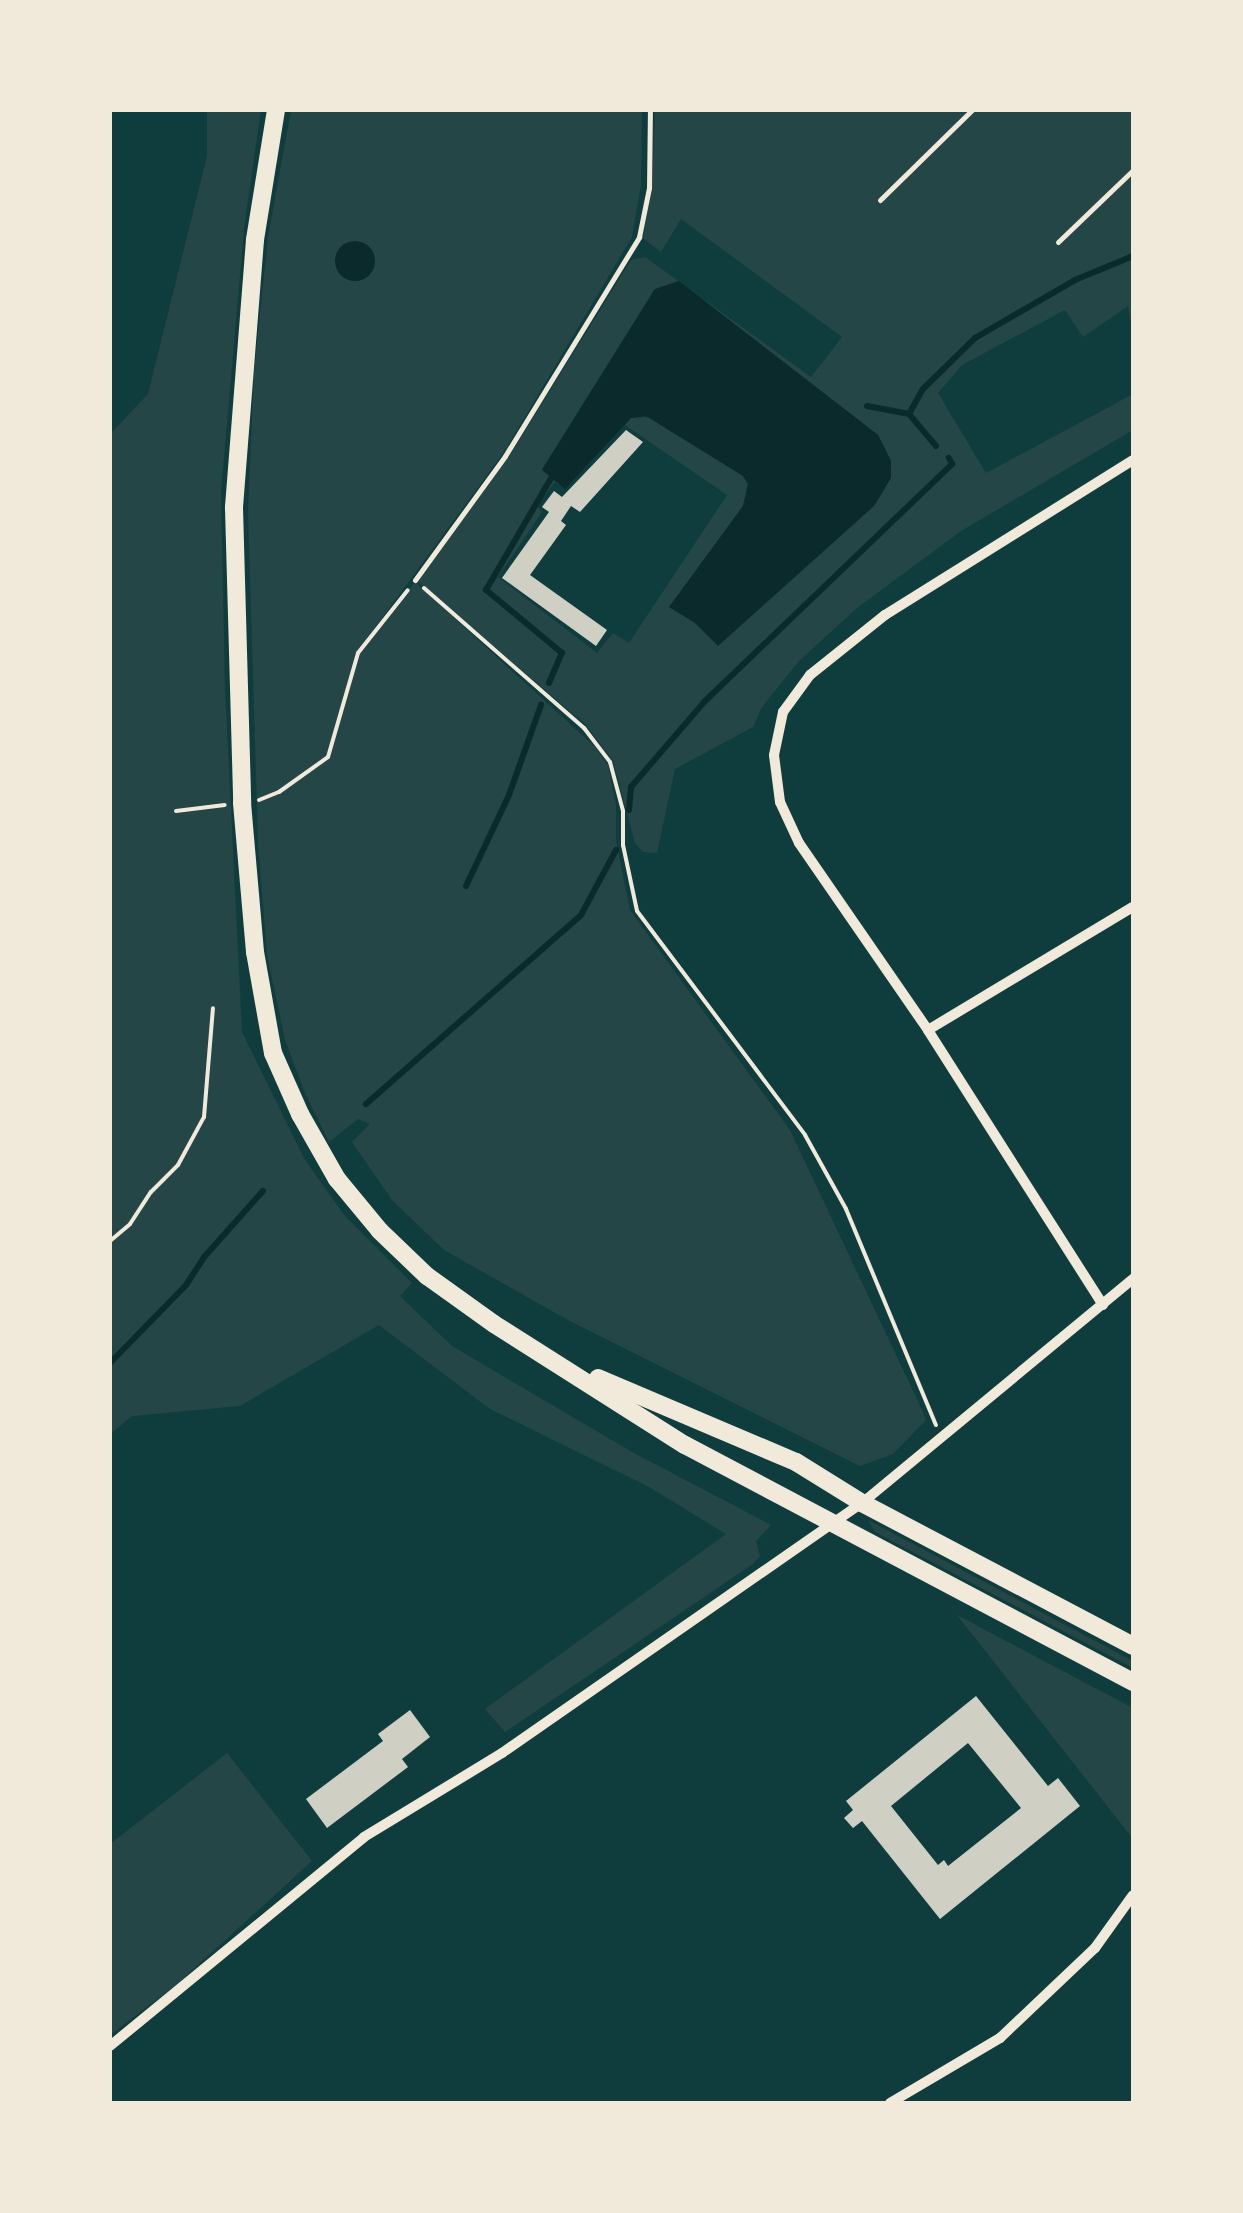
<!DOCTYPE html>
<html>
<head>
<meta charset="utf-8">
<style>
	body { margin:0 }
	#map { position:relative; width:1243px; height:2213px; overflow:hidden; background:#0f3d3e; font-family:"PT Sans Narrow",sans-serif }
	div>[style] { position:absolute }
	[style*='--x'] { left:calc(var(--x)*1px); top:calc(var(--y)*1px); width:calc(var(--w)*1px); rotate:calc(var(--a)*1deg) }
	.green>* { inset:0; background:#244646 }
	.water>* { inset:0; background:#0a2a2b }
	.round { border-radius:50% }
	.stream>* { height:6px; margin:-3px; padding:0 3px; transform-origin:3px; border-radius:3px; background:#0a2a2b }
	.building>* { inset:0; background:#cfcfc3 }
	.path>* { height:4px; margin:-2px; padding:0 2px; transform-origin:2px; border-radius:2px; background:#f1e9da }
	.service>* { height:5px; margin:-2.5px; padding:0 2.5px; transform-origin:2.5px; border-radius:2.5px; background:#f1e9da }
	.minor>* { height:10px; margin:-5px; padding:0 5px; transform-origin:5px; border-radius:5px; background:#f1e9da }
	.primary>* { height:18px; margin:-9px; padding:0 9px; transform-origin:9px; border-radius:9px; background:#f1e9da }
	span { translate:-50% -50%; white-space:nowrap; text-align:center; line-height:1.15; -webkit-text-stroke:8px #f1e9da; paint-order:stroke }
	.frame { position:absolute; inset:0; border:112px solid #f1e9da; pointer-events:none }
</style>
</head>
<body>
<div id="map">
	<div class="green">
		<i style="clip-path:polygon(207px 110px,261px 110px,244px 229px,221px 492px,225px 688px,242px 1032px,305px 1160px,345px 1216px,412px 1283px,400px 1296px,452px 1346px,632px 1452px,771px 1525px,756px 1541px,760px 1556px,753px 1564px,505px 1732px,485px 1709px,726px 1534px,649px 1487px,490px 1409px,379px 1325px,240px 1406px,132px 1416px,110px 1434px,110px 434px,148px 394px,207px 156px)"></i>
		<i style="clip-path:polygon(291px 110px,642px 110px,641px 185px,632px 237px,504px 452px,357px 652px,327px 759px,359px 654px,415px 582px,596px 748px,608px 765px,616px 805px,616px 841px,630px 910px,790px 1130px,923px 1412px,926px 1420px,893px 1454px,860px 1466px,568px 1320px,444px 1250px,392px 1200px,352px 1142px,370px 1124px,358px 1119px,329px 1142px,305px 1093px,285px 1040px,267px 955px,258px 842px,248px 511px,254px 372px,268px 237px)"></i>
		<i style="clip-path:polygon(evenodd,655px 110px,1133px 110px,1133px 336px,1128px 306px,1083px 337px,1065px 310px,962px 365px,938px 393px,986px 473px,1133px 394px,1133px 430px,961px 531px,857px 608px,799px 661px,762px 707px,753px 727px,675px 769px,657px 853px,643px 852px,635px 843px,613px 761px,585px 724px,417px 581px,510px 455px,631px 260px,645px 257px,811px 377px,842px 337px,681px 219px,661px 252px,643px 238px,652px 185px,655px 110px,678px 281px,878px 435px,891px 461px,891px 478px,670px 607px,743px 506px,748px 484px,743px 476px,652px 417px,631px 418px,625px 425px,727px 495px,629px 643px,613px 633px,597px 653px,498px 577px,542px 512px,537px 506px,555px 482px,565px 489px,542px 469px,654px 290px,678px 281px)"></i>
		<i style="clip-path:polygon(868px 1520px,1133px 1661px,1133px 1668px,875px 1532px)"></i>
		<i style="clip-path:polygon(957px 1615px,1133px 1708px,1133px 1839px)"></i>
		<i style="clip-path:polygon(227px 1753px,312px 1861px,176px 1985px,110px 2035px,110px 1844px)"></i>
	</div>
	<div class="water">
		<i class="round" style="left:335px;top:241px;width:40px;height:40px"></i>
		<i style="clip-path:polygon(679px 281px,878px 435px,891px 461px,891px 478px,874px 506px,718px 646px,695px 623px,669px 607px,743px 506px,748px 484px,743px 476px,646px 416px,631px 418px,565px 489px,542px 470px,655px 289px)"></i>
	</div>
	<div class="stream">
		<i style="--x:867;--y:406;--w:43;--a:10.8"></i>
		<i style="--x:936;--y:446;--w:42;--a:-130.2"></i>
		<i style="--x:909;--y:414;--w:29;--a:-61"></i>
		<i style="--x:923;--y:389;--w:73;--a:-44.4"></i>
		<i style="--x:975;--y:338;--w:116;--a:-30.1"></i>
		<i style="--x:1075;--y:280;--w:63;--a:-22.5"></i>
		<i style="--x:549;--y:683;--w:33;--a:-67"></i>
		<i style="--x:562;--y:653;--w:99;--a:-140.3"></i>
		<i style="--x:486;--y:590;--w:135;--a:-59.8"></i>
		<i style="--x:629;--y:810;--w:23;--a:-85"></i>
		<i style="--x:631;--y:787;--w:112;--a:-49.3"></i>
		<i style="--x:704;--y:702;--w:344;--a:-43.8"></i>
		<i style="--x:952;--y:464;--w:7;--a:-117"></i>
		<i style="--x:466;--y:886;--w:101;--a:-64.7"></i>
		<i style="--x:509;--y:795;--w:96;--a:-70.4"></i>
		<i style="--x:366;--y:1104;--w:286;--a:-41.3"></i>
		<i style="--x:581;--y:915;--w:74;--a:-61.7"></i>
		<i style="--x:110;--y:1363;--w:109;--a:-45.7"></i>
		<i style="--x:186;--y:1285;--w:35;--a:-57"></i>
		<i style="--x:205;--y:1256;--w:87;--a:-48.3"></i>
	</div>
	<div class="building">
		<i style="clip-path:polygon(626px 430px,643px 442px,580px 512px,571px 506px,561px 521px,566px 525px,530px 575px,607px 630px,596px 646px,502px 578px,549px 512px,542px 507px,554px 491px,562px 497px)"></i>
		<i style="clip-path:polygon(evenodd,976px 1696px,1048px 1786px,1058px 1778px,1080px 1806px,940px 1919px,862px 1821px,853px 1828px,844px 1818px,853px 1810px,846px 1801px,976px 1696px,968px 1743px,1021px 1808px,948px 1866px,944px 1860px,938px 1865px,891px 1806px,968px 1743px)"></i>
		<i style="clip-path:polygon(410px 1710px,430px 1737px,402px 1759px,408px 1767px,327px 1828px,306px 1799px,383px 1741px,378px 1734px)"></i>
	</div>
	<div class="path">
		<i style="--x:424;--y:588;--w:213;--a:41.2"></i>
		<i style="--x:584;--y:728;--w:43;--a:52.6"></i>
		<i style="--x:610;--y:762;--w:51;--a:75.1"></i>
		<i style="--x:623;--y:811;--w:34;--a:90"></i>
		<i style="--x:623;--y:845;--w:67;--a:78"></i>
		<i style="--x:637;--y:911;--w:280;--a:53.1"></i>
		<i style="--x:805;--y:1135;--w:85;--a:61"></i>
		<i style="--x:846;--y:1209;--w:234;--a:67.4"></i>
		<i style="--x:259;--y:800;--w:22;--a:-22"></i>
		<i style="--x:279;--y:792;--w:60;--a:-35.5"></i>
		<i style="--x:328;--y:757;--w:108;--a:-73.9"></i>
		<i style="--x:358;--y:653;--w:80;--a:-51.6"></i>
		<i style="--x:176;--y:811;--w:49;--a:-7"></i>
		<i style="--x:110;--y:1241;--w:26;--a:-40"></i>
		<i style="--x:130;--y:1224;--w:38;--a:-57"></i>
		<i style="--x:151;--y:1192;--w:38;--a:-45"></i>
		<i style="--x:178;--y:1165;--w:55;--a:-61.6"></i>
		<i style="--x:204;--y:1117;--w:109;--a:-85.3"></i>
	</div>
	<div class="service">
		<i style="--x:880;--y:200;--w:129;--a:-44.4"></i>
		<i style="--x:1058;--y:242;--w:104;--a:-43.8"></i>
		<i style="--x:415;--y:580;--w:153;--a:-54"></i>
		<i style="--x:505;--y:456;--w:257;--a:-58.5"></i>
		<i style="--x:639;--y:237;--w:50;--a:-78.5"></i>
		<i style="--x:649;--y:188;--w:78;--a:-89.3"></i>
	</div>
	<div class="minor">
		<i style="--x:928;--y:1030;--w:239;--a:-31"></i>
		<i style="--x:1103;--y:1305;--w:326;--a:-122.5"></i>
		<i style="--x:928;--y:1030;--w:227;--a:-124.6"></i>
		<i style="--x:799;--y:843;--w:45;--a:-114.9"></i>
		<i style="--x:780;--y:802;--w:47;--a:-97.3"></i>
		<i style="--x:774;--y:755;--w:44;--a:-78.2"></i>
		<i style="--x:783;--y:712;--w:46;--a:-53.9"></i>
		<i style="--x:810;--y:675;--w:96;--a:-38.7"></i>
		<i style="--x:885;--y:615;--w:292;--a:-32"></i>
		<i style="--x:110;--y:2046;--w:329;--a:-39.4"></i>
		<i style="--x:364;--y:1837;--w:162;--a:-31.3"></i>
		<i style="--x:502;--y:1753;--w:438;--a:-34.8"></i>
		<i style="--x:862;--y:1503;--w:352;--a:-39.6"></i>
		<i style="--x:890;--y:2103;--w:128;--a:-30.6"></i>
		<i style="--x:1000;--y:2038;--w:131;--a:-43.5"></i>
		<i style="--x:1095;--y:1948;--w:65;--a:-54.4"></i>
	</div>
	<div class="primary">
		<i style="--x:276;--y:110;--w:132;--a:99.2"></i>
		<i style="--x:255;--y:240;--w:269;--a:94.5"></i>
		<i style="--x:234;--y:508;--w:295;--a:88.4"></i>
		<i style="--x:242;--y:803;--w:150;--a:85"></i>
		<i style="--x:255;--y:952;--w:103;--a:79.9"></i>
		<i style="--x:273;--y:1053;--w:67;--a:66.1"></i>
		<i style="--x:300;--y:1114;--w:75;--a:60.4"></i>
		<i style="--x:337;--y:1179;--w:67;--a:50.4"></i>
		<i style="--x:380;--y:1231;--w:65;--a:43.8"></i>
		<i style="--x:427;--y:1276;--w:82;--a:35.6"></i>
		<i style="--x:494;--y:1324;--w:226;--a:32.4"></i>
		<i style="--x:685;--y:1445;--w:507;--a:27.88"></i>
		<i style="--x:598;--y:1378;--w:215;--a:23"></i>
		<i style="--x:796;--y:1462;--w:78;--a:31.8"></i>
		<i style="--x:862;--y:1503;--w:306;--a:27.8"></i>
	</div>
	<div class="frame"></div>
</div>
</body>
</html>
